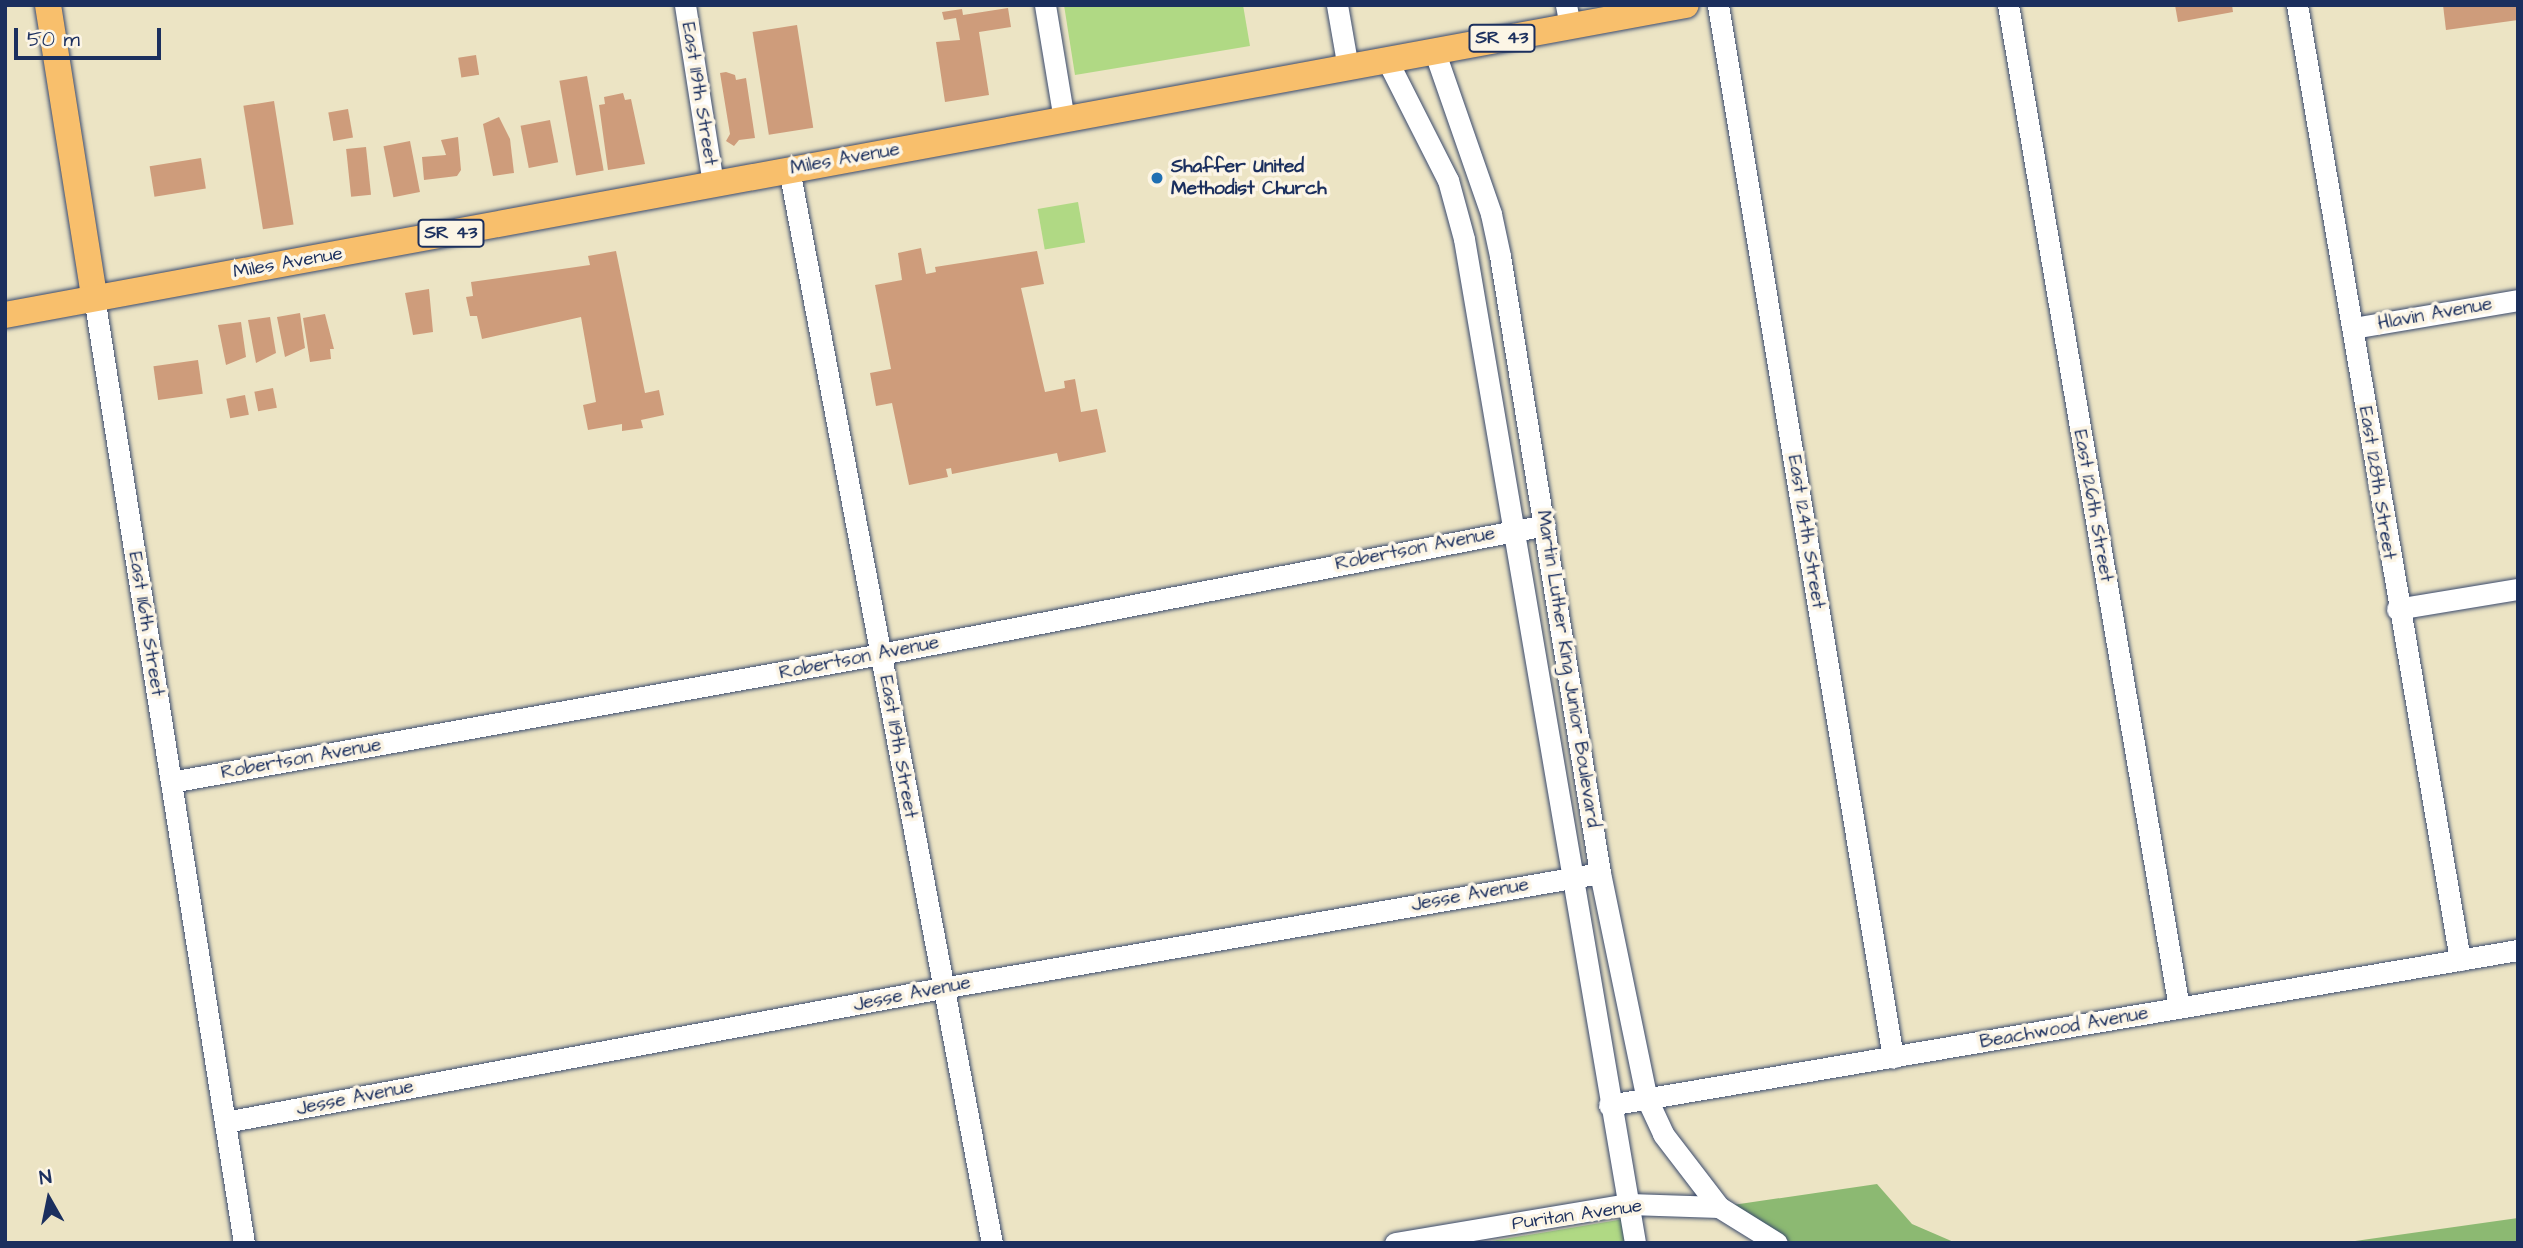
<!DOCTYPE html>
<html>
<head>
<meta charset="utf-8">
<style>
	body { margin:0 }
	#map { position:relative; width:2523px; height:1248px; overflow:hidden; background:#ece4c4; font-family:"Architects Daughter",sans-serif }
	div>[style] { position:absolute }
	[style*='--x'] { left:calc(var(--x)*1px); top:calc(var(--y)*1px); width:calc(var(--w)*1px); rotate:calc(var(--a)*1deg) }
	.green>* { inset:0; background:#b0d984; transform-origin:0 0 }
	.forest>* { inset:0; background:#8cb972 }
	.building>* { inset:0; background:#ce9c7b; transform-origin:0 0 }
	.roads { filter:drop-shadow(0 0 2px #3a4a6d) drop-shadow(0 0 2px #3a4a6d) }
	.minor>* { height:21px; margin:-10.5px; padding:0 10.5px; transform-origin:10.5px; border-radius:10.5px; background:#fff }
	.major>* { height:26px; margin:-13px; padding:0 13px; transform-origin:13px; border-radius:13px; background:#f8bf6c }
	.dots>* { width:19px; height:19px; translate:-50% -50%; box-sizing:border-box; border:4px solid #fcf5e5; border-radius:50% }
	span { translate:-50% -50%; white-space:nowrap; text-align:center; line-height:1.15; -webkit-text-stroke:7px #fcf5e5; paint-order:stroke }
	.shield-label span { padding:2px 5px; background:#fcf5e5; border:2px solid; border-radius:5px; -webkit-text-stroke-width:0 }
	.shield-label { font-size:18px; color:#1b2f5e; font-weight:700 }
	.street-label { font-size:19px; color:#1b2f5e }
	.poi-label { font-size:19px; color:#1b2f5e; font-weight:700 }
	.left { translate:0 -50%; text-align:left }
	.frame { position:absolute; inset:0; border:7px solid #1b2f5e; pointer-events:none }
	.north { position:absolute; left:14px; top:1164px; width:70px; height:70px; -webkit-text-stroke:5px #fcf5e5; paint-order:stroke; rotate:351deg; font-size:19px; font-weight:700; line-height:28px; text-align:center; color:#1b2f5e }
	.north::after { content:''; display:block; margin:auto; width:24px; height:32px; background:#1b2f5e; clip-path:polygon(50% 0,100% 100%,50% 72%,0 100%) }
	.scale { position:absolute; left:14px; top:28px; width:147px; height:32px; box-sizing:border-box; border:4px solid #1b2f5e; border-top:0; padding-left:9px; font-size:21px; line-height:24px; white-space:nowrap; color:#1b2f5e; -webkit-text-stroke:5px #fcf5e5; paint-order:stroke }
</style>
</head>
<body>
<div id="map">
	<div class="green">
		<i style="clip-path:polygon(1064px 5px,1243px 5px,1250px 46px,1075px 75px)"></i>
		<i style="left:1078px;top:202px;width:41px;height:41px;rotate:80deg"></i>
		<i style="clip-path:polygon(1624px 1219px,1628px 1243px,1480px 1243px)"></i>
	</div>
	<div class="forest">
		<i style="clip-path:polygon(1877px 1184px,1912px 1224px,1956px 1243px,1777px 1243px,1719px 1207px)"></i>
		<i style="clip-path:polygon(2518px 1218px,2518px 1243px,2341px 1243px)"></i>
	</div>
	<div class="building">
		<i style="clip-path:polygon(2175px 5px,2232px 5px,2233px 12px,2178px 22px)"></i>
		<i style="clip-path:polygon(2443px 5px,2518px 5px,2518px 20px,2446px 30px)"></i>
		<i style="clip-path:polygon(1008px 8px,1011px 27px,979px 32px,989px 95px,945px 102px,936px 42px,960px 40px,956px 18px,944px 20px,942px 12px,962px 9px,963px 15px)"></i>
		<i style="left:797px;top:25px;width:104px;height:45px;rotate:81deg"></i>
		<i style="left:476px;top:55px;width:20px;height:18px;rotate:81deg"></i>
		<i style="clip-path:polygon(726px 72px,735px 75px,736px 80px,746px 78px,755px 138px,739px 140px,734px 146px,726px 141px,730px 134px,720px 73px)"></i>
		<i style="left:587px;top:76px;width:96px;height:28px;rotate:80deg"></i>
		<i style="clip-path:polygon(623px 93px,625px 100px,631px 99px,645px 164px,608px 170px,599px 105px,605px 104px,604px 97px)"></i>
		<i style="left:274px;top:101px;width:125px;height:31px;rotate:81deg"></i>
		<i style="left:348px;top:109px;width:29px;height:20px;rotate:80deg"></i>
		<i style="clip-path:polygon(499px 117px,510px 139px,514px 173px,493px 176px,483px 124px)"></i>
		<i style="left:550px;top:120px;width:43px;height:30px;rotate:79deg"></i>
		<i style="clip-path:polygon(458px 137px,461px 170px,457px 176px,424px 180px,422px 157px,446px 155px,441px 140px)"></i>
		<i style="left:410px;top:141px;width:52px;height:27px;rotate:79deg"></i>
		<i style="left:366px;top:147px;width:48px;height:20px;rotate:84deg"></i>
		<i style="left:201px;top:158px;width:31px;height:52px;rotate:81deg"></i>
		<i style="clip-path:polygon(921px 248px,926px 274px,936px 272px,935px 267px,1037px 251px,1044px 284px,1021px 288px,1045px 392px,1065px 388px,1064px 381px,1075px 379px,1081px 412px,1097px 409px,1106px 452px,1059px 462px,1057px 453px,952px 474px,951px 468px,946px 469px,948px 477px,909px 485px,892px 403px,876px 406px,870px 373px,891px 369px,875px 285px,902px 280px,898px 253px)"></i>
		<i style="clip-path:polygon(616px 251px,645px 393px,659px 390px,664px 415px,641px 420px,643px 428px,622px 431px,622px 424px,588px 430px,583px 405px,596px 402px,581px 317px,482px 339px,477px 316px,470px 316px,466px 297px,473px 296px,471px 282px,590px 265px,588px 256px)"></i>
		<i style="clip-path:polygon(429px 289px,433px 332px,413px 335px,405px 293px)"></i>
		<i style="clip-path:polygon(300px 313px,305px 348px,285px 357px,277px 317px)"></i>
		<i style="clip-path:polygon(325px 314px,334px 349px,330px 349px,331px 359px,310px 362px,303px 318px)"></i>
		<i style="clip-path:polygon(270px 317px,276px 353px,256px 363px,248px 320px)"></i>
		<i style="clip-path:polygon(241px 322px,246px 357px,226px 365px,218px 325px)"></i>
		<i style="left:198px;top:360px;width:34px;height:45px;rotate:82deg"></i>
		<i style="left:273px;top:388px;width:20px;height:19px;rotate:79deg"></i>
		<i style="left:245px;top:395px;width:20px;height:19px;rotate:79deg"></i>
	</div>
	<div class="roads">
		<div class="minor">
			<i style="--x:685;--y:5;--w:181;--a:81.1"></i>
			<i style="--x:1045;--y:5;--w:117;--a:80.6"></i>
			<i style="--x:1337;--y:5;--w:64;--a:80.1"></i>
			<i style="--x:1566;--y:5;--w:20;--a:79"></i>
			<i style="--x:1718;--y:5;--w:1067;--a:80.56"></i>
			<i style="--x:2008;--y:5;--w:1017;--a:80.32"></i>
			<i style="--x:2297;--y:5;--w:969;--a:80.31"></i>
			<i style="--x:1434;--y:50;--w:174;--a:70.8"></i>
			<i style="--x:1491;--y:214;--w:43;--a:77.9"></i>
			<i style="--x:1500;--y:256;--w:625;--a:80.79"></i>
			<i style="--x:1600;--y:873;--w:231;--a:78.3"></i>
			<i style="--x:1647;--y:1099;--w:38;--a:65"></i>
			<i style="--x:1663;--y:1134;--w:92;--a:52.5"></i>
			<i style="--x:1719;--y:1207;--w:68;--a:31.8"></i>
			<i style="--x:1387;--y:60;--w:135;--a:63.1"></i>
			<i style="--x:1448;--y:180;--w:61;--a:74.8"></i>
			<i style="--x:1464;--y:239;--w:1018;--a:80.33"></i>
			<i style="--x:789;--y:169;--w:1093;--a:79.3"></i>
			<i style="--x:94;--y:297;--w:958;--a:80.99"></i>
			<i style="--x:2353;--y:328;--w:167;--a:-9.6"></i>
			<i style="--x:2397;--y:609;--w:123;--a:-9.4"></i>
			<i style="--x:171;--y:782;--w:721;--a:-10.22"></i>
			<i style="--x:881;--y:654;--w:676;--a:-10.99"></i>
			<i style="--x:1609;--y:1105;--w:922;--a:-9.68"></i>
			<i style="--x:225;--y:1122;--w:729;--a:-10.59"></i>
			<i style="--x:942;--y:988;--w:668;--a:-9.91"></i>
			<i style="--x:1395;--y:1243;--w:237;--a:-9.5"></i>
			<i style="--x:1629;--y:1204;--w:90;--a:1.9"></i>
		</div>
		<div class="major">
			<i style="--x:48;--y:5;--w:296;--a:81"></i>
			<i style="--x:5;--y:315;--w:1709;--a:-10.45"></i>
		</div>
	</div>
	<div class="dots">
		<i style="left:1157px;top:178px;background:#1f6fb2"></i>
	</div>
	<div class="shield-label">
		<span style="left:1502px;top:38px">SR 43</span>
		<span style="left:451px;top:233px">SR 43</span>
	</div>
	<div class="street-label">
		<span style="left:699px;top:94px;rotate:81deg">East 119th Street</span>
		<span style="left:845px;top:159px;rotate:-10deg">Miles Avenue</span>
		<span style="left:288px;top:263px;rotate:-10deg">Miles Avenue</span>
		<span style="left:2435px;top:314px;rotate:-10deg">Hlavin Avenue</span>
		<span style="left:2377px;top:483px;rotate:81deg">East 128th Street</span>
		<span style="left:2093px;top:506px;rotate:80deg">East 126th Street</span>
		<span style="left:1806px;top:532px;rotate:81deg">East 124th Street</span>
		<span style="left:1415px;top:549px;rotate:-11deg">Robertson Avenue</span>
		<span style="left:146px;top:624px;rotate:81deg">East 116th Street</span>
		<span style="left:859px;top:658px;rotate:-11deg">Robertson Avenue</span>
		<span style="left:1568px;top:669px;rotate:81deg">Martin Luther King Junior Boulevard</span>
		<span style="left:898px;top:747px;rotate:80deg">East 119th Street</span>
		<span style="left:301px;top:759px;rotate:-10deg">Robertson Avenue</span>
		<span style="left:1470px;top:895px;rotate:-10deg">Jesse Avenue</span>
		<span style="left:912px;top:994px;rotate:-11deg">Jesse Avenue</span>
		<span style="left:2064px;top:1028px;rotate:-10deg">Beachwood Avenue</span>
		<span style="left:355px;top:1098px;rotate:-11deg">Jesse Avenue</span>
		<span style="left:1577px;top:1215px;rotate:-8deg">Puritan Avenue</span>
	</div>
	<div class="poi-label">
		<span class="left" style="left:1171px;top:178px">Shaffer United<br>Methodist Church</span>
	</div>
	<div class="frame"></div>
	<div class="north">N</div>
	<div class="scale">50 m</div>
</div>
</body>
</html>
